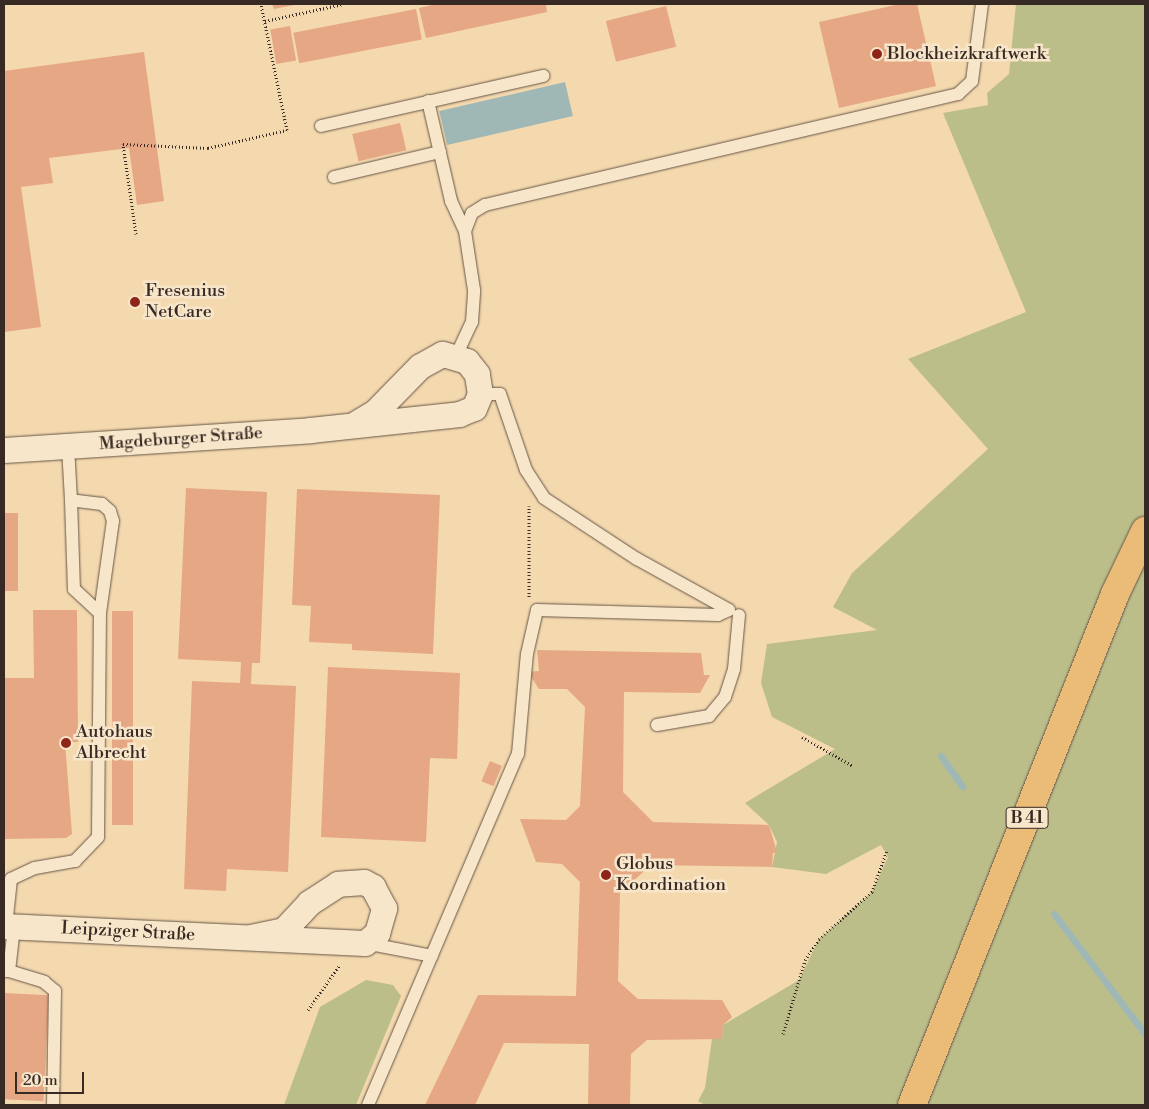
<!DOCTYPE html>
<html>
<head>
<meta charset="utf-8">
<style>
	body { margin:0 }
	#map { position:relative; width:1149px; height:1109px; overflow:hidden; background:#f4d8ae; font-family:"Libre Bodoni",serif }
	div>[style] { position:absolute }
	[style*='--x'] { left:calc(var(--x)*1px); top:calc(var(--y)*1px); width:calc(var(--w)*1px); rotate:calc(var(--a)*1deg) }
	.green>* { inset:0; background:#bcbe8a }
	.water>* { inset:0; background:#9fb8b5; transform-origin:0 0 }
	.stream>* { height:7px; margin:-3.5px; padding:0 3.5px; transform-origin:3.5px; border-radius:3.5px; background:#9fb8b5 }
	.building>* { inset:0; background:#e6a784; transform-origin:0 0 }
	.path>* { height:3px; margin-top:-1.5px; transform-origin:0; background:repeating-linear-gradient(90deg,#372a25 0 1px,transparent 0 3.5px) }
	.roads { filter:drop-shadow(0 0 1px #665647) drop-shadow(0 0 1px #665647) }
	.lane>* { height:12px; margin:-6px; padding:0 6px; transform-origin:6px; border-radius:6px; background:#f8e6ca }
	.street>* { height:25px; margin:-12.5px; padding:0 12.5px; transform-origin:12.5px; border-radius:12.5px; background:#f8e6ca }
	.highway>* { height:28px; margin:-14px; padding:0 14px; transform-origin:14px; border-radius:14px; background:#eabc77 }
	.dots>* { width:14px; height:14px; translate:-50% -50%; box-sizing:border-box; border:2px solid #f8e6ca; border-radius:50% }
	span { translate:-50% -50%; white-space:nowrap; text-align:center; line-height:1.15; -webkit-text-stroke:5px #f8e6ca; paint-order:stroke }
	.shield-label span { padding:1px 4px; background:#f8e6ca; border:1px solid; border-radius:4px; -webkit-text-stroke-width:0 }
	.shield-label { font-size:16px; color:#372a25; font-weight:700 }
	.poi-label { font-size:18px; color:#372a25 }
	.left { translate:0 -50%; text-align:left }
	.street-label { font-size:18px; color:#372a25 }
	.frame { position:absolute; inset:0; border:5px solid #372a25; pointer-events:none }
	.scale { position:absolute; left:15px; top:1072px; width:69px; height:22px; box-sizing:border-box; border:2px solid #372a25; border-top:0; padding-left:6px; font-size:15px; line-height:18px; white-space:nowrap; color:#372a25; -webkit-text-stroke:4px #f8e6ca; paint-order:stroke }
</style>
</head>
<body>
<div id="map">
	<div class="green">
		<i style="clip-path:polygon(1016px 4px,1145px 4px,1145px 1105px,705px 1105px,698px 1101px,705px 1088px,712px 1039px,722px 1039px,723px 1025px,799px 980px,819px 939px,872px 892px,888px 857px,881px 845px,826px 874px,772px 867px,777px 842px,769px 825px,745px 803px,835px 749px,772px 717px,761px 683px,767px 644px,877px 630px,833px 607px,852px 573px,988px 449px,908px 359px,1026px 312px,943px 113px,988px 105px,987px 93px,1009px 74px)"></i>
		<i style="clip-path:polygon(366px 980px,393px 985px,401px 996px,356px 1105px,284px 1105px,320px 1007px)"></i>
	</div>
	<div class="water">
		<i style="left:565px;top:82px;width:35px;height:129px;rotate:77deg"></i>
	</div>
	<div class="stream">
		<i style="--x:941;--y:756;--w:37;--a:55"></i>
		<i style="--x:1054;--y:914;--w:151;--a:52.8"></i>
	</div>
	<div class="building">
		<i style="clip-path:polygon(272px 4px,294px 4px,294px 5px,274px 9px)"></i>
		<i style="clip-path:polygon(437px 4px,546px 4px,547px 12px,426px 38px,419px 8px)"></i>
		<i style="clip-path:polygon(900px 4px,917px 4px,936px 86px,839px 108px,819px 22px)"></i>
		<i style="left:666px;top:6px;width:42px;height:62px;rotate:76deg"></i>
		<i style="left:416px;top:9px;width:31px;height:125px;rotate:79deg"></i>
		<i style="left:290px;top:26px;width:35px;height:20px;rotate:80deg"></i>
		<i style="clip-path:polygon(144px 52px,164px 201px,137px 205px,129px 148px,49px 158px,53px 183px,21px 187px,41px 327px,4px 332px,4px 71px)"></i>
		<i style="left:400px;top:123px;width:28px;height:49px;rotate:77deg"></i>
		<i style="clip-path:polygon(186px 488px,267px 492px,260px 663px,252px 663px,251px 684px,296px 686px,288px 872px,227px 869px,226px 891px,184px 889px,192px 681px,240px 683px,241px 662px,178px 659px)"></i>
		<i style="clip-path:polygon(297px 489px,440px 495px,433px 654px,352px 650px,352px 644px,309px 642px,311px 606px,292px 605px)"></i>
		<i style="left:4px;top:513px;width:14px;height:78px"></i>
		<i style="clip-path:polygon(33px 610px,77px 610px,78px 742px,65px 742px,72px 834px,66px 838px,4px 839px,4px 678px,34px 678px)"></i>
		<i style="left:112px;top:611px;width:21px;height:214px"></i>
		<i style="clip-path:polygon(537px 650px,701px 653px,704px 675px,710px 675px,700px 693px,624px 692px,623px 792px,653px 822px,769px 825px,777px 852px,773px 853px,772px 867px,651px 865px,620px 893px,618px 981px,638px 999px,722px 1000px,732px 1017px,723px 1025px,722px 1039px,647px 1040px,631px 1054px,630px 1105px,588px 1105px,589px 1044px,504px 1043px,475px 1105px,425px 1105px,478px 995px,576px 996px,580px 882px,562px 864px,536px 862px,520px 819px,566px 820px,580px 806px,585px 707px,567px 689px,539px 689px,528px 672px,539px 671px)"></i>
		<i style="clip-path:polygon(328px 667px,460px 673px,457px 759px,430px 758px,426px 842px,321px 837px)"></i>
		<i style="left:490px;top:761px;width:13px;height:22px;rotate:23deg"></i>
		<i style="left:4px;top:993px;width:45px;height:106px;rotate:3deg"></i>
	</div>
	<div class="path">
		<i style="--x:265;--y:21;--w:80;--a:-12.3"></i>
		<i style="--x:136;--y:234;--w:91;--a:-98.2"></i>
		<i style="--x:123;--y:144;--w:85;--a:2.7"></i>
		<i style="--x:208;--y:148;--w:81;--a:-12.8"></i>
		<i style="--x:287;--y:130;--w:129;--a:-101.7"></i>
		<i style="--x:529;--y:597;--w:91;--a:-90"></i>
		<i style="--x:802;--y:737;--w:59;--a:29.6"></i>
		<i style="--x:308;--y:1010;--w:54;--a:-54.8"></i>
		<i style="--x:783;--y:1034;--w:77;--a:-73.4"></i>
		<i style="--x:805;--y:960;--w:25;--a:-56"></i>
		<i style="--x:819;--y:939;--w:71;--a:-41.6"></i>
		<i style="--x:872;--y:892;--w:45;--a:-70.3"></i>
	</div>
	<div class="roads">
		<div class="lane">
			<i style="--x:428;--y:101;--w:103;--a:77"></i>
			<i style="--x:451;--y:201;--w:33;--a:65"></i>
			<i style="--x:321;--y:126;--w:228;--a:-12.7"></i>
			<i style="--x:334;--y:177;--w:109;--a:-13.3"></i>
			<i style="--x:456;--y:356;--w:38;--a:-65"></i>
			<i style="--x:472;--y:322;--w:32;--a:-86"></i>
			<i style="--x:474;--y:290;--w:60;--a:-98.7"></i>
			<i style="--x:465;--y:231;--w:19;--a:-69"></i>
			<i style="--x:472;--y:213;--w:15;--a:-32"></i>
			<i style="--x:485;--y:205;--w:486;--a:-13.2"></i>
			<i style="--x:958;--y:94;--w:19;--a:-43"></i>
			<i style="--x:972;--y:81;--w:78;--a:-82.6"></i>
			<i style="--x:480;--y:394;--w:20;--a:0"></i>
			<i style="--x:500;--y:394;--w:80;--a:71.1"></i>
			<i style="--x:526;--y:470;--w:33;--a:57"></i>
			<i style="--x:544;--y:498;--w:111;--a:33.3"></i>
			<i style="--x:637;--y:559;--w:105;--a:29"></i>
			<i style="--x:71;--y:500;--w:89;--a:88.1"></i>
			<i style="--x:74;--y:589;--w:35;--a:43"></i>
			<i style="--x:657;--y:725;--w:53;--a:-9.8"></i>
			<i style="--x:709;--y:716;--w:25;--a:-50"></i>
			<i style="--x:725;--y:697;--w:29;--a:-72"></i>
			<i style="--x:734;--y:669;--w:54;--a:-84.7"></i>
			<i style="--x:6;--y:926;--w:47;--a:-83.9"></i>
			<i style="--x:11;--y:879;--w:26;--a:-25"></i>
			<i style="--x:35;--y:868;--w:41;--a:-9.9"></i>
			<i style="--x:75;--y:861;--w:33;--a:-46"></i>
			<i style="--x:98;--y:837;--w:224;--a:-89.5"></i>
			<i style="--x:100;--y:613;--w:93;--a:-82"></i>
			<i style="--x:113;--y:521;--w:10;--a:-107"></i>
			<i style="--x:110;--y:511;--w:11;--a:-139"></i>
			<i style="--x:102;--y:504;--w:31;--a:-173"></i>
			<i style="--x:71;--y:500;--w:54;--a:-93.2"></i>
			<i style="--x:365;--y:943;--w:68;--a:11"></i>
			<i style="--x:4;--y:971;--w:5;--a:0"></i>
			<i style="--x:9;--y:971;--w:44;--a:-83.5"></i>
			<i style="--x:9;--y:971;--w:37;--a:17"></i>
			<i style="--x:44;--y:982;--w:14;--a:39"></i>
			<i style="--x:55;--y:991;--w:114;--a:91"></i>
			<i style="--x:368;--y:1105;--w:382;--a:-66.9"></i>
			<i style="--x:518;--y:754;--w:100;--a:-84.9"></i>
			<i style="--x:527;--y:654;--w:45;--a:-77.2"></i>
			<i style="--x:537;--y:610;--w:181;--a:1.6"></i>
			<i style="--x:718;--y:615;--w:12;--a:-24"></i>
		</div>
		<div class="street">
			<i style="--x:4;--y:450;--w:307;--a:-3.7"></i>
			<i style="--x:310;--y:430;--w:150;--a:-6.1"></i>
			<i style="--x:459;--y:414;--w:16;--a:-22"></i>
			<i style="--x:474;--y:408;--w:15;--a:-67"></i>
			<i style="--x:480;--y:394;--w:20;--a:-99"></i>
			<i style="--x:477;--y:374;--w:16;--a:-128"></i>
			<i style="--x:467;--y:361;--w:26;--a:-164"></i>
			<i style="--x:442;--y:354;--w:25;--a:151"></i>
			<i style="--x:420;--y:366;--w:64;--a:134.4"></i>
			<i style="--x:375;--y:412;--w:21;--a:149"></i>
			<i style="--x:4;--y:926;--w:361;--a:2.7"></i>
			<i style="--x:365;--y:943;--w:16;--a:-40"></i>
			<i style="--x:377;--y:933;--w:26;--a:-74"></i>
			<i style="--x:384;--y:908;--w:24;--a:-118"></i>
			<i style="--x:373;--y:887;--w:10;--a:-151"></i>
			<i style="--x:364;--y:882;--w:26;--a:176"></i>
			<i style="--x:338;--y:884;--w:35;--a:147"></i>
			<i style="--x:309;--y:903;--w:37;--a:133"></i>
			<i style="--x:284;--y:930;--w:34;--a:168"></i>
		</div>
		<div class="highway">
			<i style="--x:912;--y:1105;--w:550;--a:-68.33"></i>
			<i style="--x:1115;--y:594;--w:70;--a:-64.5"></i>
		</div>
	</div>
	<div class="dots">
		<i style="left:877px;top:54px;background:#8f2418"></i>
		<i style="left:135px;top:302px;background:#8f2418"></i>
		<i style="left:66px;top:743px;background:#8f2418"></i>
		<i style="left:606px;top:875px;background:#8f2418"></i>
	</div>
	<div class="shield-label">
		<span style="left:1027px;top:818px">B 41</span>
	</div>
	<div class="poi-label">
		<span class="left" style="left:887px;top:54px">Blockheizkraftwerk</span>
		<span class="left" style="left:145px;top:302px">Fresenius<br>NetCare</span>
		<span class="left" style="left:76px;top:743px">Autohaus<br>Albrecht</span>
		<span class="left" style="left:616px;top:875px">Globus<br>Koordination</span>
	</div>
	<div class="street-label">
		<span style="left:181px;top:439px;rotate:-4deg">Magdeburger Straße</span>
		<span style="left:128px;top:932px;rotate:3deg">Leipziger Straße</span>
	</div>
	<div class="frame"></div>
	<div class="scale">20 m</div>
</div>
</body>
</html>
